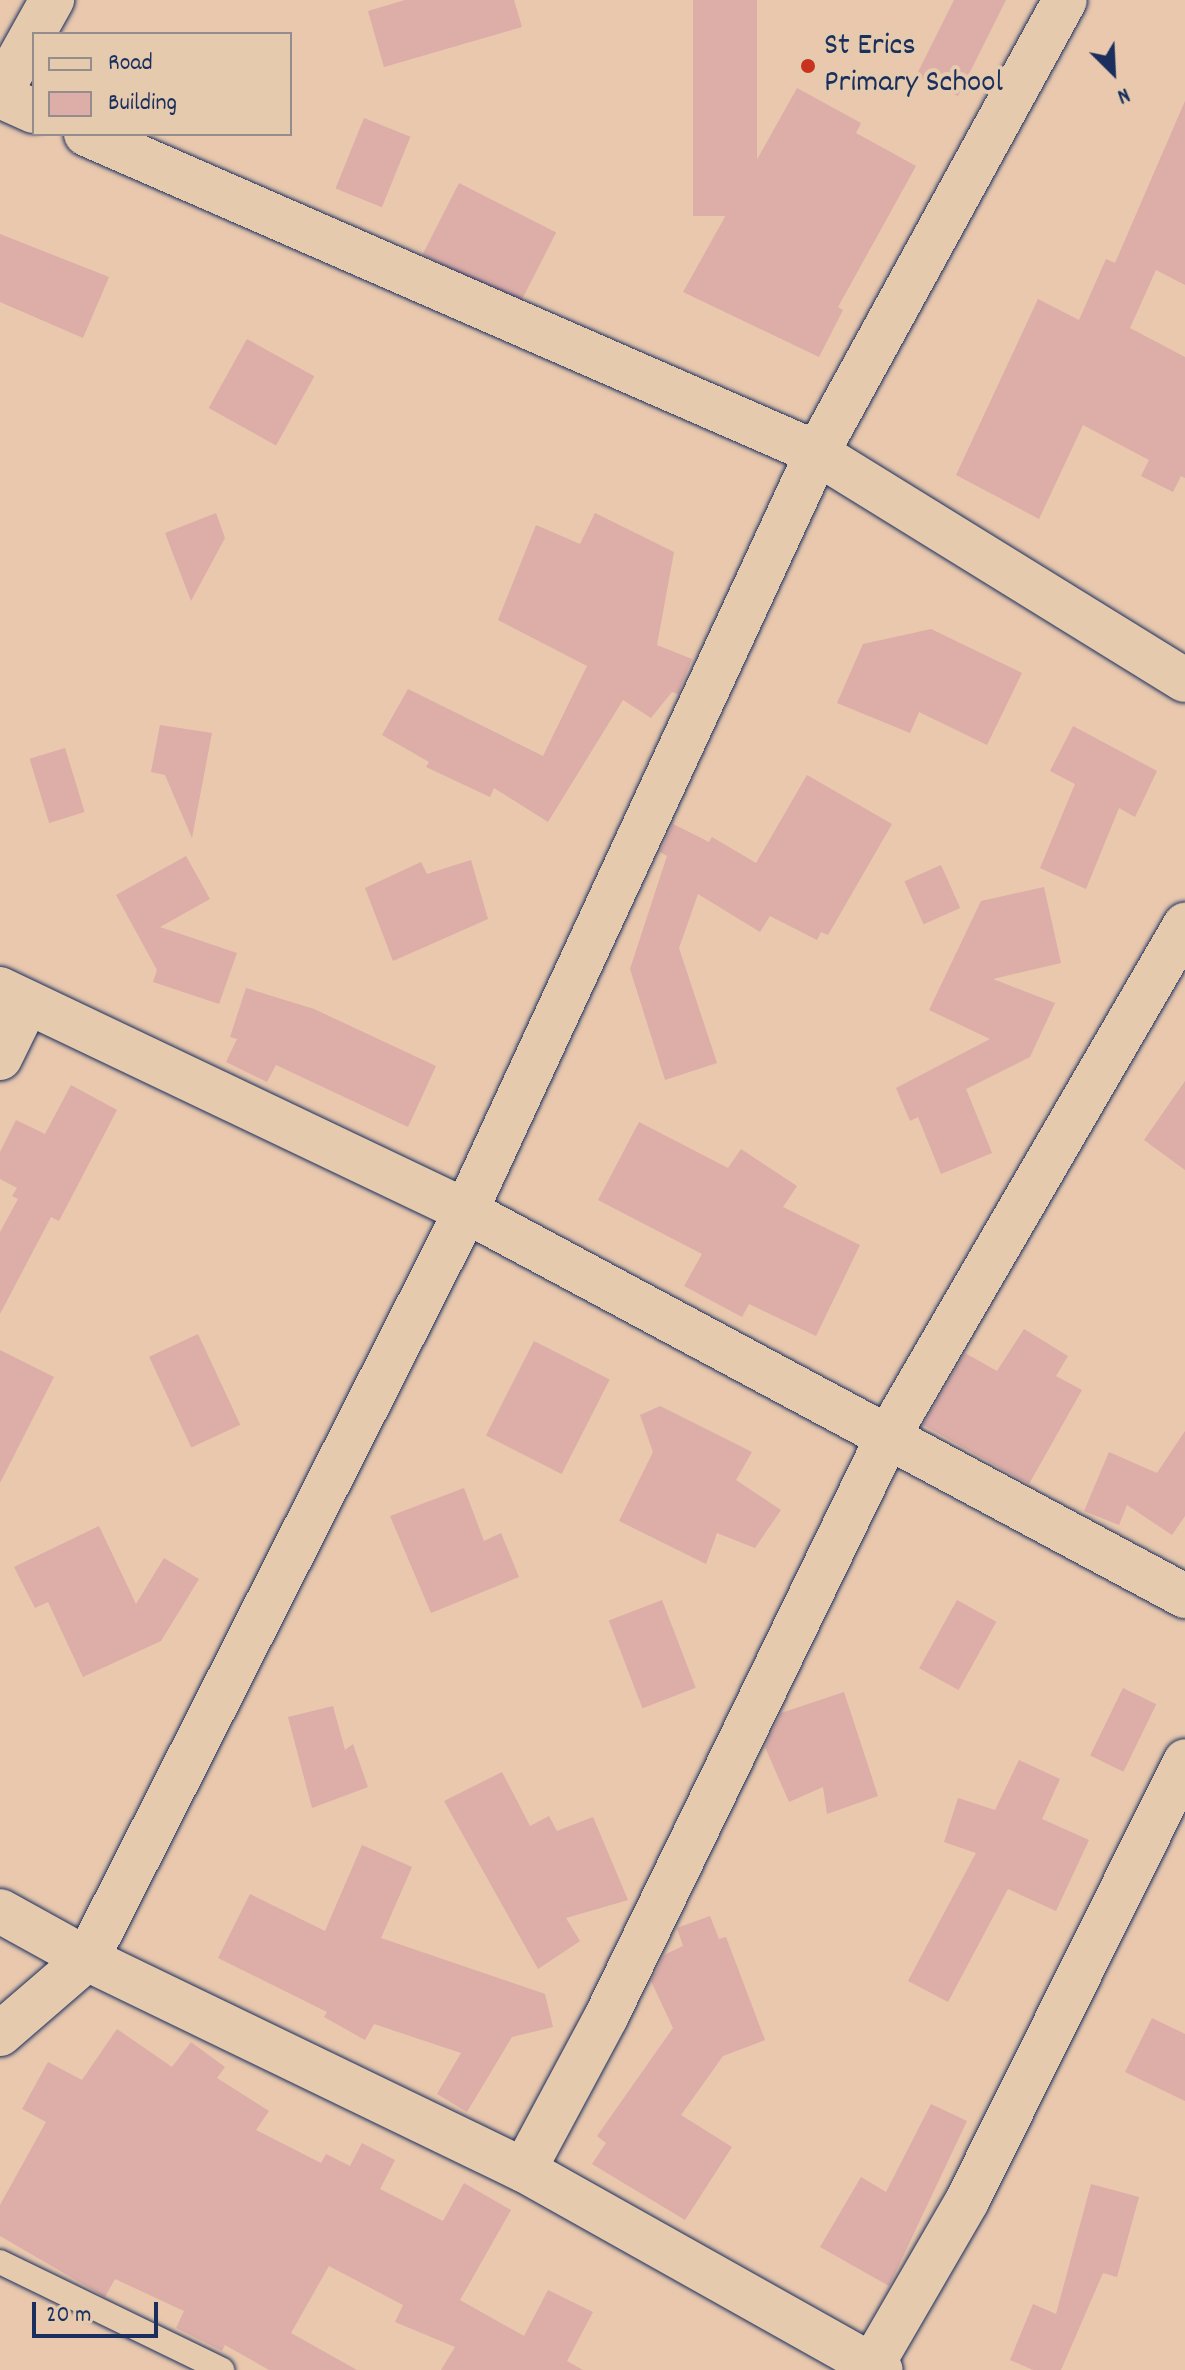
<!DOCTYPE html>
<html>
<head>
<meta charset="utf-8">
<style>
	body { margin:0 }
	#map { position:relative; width:1185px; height:2370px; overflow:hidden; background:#e9c8ae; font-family:Dekko,sans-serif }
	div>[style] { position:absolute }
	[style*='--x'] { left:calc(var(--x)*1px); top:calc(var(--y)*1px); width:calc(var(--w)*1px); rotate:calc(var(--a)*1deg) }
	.building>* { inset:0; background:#ddada8; transform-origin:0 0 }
	.roads { filter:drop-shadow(0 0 2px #1b2f5e) drop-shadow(0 0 2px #1b2f5e) }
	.service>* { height:24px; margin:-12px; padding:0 12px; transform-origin:12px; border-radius:12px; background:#e5caad }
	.minor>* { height:44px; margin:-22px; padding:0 22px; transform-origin:22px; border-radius:22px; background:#e5caad }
	.tertiary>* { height:44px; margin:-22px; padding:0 22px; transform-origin:22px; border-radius:22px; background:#e5caad }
	.dots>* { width:22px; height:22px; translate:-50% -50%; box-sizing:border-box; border:4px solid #e5caad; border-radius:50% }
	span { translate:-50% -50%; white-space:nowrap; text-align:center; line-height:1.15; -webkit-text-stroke:8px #e5caad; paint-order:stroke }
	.poi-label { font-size:32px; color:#1b2f5e }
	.left { translate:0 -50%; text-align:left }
	.legend { position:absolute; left:32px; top:32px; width:260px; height:104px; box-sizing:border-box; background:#e5caad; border:2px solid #948c8d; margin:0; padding:10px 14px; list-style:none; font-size:24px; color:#1b2f5e }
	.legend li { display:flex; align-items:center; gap:16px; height:40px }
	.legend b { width:40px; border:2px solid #948c8d }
	.north { position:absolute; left:1073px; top:32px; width:80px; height:80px; -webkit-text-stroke:6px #e5caad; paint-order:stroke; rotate:156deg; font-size:22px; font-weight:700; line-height:32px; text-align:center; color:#1b2f5e }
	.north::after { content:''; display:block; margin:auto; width:28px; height:36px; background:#1b2f5e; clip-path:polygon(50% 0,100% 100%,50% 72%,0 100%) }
	.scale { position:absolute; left:32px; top:2302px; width:126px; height:36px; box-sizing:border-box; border:4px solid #1b2f5e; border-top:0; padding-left:10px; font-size:24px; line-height:28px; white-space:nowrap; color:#1b2f5e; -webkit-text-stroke:6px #e5caad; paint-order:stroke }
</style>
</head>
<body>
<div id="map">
	<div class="building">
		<i style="clip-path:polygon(405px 0,514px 0,522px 27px,384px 67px,368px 11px)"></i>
		<i style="left:693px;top:0;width:64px;height:216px"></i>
		<i style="clip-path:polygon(954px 0,1006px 0,958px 96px,916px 76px)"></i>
		<i style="clip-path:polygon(797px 88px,861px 123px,856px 133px,916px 166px,838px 307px,843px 310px,819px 357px,683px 292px)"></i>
		<i style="clip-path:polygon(1185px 101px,1185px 285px,1156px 270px,1130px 328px,1185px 357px,1185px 478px,1181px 476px,1173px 492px,1141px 476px,1149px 460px,1083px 425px,1039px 519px,956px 475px,1038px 299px,1079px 320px,1106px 259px,1115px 263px)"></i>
		<i style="left:364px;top:118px;width:50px;height:76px;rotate:22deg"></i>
		<i style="left:459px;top:183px;width:109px;height:80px;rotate:27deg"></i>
		<i style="clip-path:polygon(0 234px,109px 277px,83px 338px,0 302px)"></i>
		<i style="left:247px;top:339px;width:77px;height:79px;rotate:29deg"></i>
		<i style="clip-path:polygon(216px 513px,225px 538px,191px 601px,165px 533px)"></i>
		<i style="clip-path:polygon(595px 513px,674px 552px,657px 645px,692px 659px,678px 694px,672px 692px,651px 718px,623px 700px,548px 822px,494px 788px,490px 797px,426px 767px,429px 762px,382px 735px,408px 689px,543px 756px,587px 666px,498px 620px,536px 525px,580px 544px)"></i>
		<i style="clip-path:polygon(931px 629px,1022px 673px,987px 745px,919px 712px,910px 733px,837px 703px,863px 644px)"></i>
		<i style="clip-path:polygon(160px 725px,212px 733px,192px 838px,165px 775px,151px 772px)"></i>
		<i style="clip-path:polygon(1073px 726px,1157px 771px,1135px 817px,1119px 808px,1086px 889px,1040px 868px,1075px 784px,1050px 771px)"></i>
		<i style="left:65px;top:748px;width:67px;height:37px;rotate:73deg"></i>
		<i style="clip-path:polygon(807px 775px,892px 824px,828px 935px,821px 932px,817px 940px,770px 916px,760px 932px,698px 894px,679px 948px,717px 1063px,665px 1080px,630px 969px,667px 856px,660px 852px,673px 824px,709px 842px,712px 837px,756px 863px)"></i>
		<i style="clip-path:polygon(186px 856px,210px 899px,160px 927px,237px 953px,219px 1004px,153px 982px,157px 970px,116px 895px)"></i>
		<i style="clip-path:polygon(471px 860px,488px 919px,393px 961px,365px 888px,421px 862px,427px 874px)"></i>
		<i style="left:941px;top:865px;width:47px;height:40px;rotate:66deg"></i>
		<i style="clip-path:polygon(1044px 887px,1061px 963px,993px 979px,1055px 1003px,1030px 1057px,966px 1089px,992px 1153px,941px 1174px,918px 1117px,910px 1121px,896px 1088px,990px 1039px,929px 1010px,981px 901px)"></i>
		<i style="clip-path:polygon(246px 988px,314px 1009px,436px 1066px,408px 1127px,276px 1065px,267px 1082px,226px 1062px,237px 1039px,230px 1037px)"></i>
		<i style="clip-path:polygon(1185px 1081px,1185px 1170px,1144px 1140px)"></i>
		<i style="clip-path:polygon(71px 1085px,117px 1110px,59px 1221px,51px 1217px,0 1314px,0 1232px,18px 1199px,12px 1196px,17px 1188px,0 1179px,0 1152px,16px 1120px,45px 1134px)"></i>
		<i style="clip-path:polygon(639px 1122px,728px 1168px,741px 1149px,797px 1186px,783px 1207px,860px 1245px,816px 1336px,749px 1304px,742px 1317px,684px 1286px,702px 1254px,598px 1200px)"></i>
		<i style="clip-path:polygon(1024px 1329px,1068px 1356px,1056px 1376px,1082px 1390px,1029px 1484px,923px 1425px,965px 1353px,997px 1371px)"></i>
		<i style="left:198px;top:1334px;width:100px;height:54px;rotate:65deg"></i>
		<i style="left:534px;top:1341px;width:85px;height:106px;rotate:27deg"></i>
		<i style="clip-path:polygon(0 1350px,54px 1377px,0 1483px)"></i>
		<i style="clip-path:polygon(660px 1406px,752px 1452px,736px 1480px,781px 1510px,755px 1548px,717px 1533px,706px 1564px,619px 1521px,653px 1452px,640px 1415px)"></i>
		<i style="clip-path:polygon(1185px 1431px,1185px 1516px,1172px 1535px,1127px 1505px,1119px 1525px,1084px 1511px,1109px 1452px,1157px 1473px)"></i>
		<i style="clip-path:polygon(464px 1488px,484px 1541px,501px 1533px,519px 1577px,431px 1613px,390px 1516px)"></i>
		<i style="clip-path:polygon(99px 1526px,136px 1604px,164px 1558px,199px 1579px,161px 1641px,83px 1677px,48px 1602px,35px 1608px,14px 1567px)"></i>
		<i style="left:662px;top:1600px;width:94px;height:57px;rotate:69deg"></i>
		<i style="left:957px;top:1600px;width:45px;height:78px;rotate:29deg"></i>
		<i style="left:1123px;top:1688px;width:37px;height:75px;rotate:26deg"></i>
		<i style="clip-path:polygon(844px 1692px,878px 1796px,827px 1814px,823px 1787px,789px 1802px,765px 1747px,781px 1713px)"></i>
		<i style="clip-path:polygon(333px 1706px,345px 1750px,353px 1744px,368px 1787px,312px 1808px,288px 1717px)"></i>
		<i style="clip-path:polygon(1019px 1760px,1060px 1779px,1042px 1819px,1089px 1840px,1056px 1911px,1008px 1889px,948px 2002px,908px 1981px,976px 1853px,944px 1842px,958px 1798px,995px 1810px)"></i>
		<i style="clip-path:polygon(502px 1772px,530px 1826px,549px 1816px,557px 1831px,593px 1817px,628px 1900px,566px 1918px,580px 1941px,538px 1969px,444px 1801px)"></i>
		<i style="clip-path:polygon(362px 1845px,412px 1867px,381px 1938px,545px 1994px,553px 2027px,512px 2037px,467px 2112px,437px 2094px,461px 2053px,374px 2024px,365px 2040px,324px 2017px,327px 2012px,218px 1958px,250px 1894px,325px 1931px)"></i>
		<i style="clip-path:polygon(710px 1916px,719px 1939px,726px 1937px,765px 2040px,723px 2056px,681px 2115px,732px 2147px,685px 2220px,592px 2164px,606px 2143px,597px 2136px,673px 2028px,651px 1981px,664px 1955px,683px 1946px,677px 1928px)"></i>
		<i style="clip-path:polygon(1152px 2018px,1185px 2034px,1185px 2101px,1125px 2072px)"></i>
		<i style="clip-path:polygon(117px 2029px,172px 2067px,191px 2042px,225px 2067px,217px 2078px,269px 2111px,256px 2130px,321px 2163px,326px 2154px,350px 2166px,362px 2143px,395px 2160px,380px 2189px,443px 2221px,464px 2183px,511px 2210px,460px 2300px,524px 2336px,548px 2290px,593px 2312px,567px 2361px,583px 2370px,441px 2370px,455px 2347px,395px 2322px,403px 2305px,329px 2266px,291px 2333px,357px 2370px,269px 2370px,225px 2345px,222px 2351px,176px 2328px,184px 2311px,115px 2279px,105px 2297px,0 2236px,0 2205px,46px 2122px,22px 2109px,48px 2062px,82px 2080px)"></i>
		<i style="clip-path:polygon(931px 2104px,967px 2121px,889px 2286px,820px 2247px,861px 2177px,886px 2192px)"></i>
		<i style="clip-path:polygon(1091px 2184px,1139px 2197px,1117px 2277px,1103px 2273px,1061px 2370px,1033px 2370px,1010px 2360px,1033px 2304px,1056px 2314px)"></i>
	</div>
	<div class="roads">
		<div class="service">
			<i style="--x:0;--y:2262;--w:247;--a:25.9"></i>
		</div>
		<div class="minor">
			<i style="--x:0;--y:93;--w:107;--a:-60.8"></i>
			<i style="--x:0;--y:96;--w:37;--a:24"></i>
			<i style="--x:86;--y:134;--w:798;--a:23.58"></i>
			<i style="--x:817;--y:453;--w:432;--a:31.7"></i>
			<i style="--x:0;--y:989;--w:516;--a:25.47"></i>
			<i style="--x:466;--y:1211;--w:816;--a:28.17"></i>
			<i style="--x:0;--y:1058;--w:61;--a:-63.9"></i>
			<i style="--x:0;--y:1911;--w:99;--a:28.9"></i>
			<i style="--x:87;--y:1959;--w:485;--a:25.8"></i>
			<i style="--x:524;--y:2170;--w:409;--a:29.3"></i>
			<i style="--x:524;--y:2170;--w:174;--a:-61.8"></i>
			<i style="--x:606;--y:2017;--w:641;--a:-64.11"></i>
			<i style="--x:886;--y:1440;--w:596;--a:-59.86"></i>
			<i style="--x:872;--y:2365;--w:190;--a:-59.9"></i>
			<i style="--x:967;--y:2201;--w:491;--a:-63.6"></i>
		</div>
		<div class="tertiary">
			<i style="--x:0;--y:2034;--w:115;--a:-40.8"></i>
			<i style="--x:87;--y:1959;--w:839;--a:-63.13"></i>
			<i style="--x:466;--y:1211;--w:835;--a:-65.15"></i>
			<i style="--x:817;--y:453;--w:516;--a:-61.3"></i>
		</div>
	</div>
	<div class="dots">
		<i style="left:808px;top:66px;background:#c8321e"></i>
	</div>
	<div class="poi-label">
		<span class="left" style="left:824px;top:66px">St Erics<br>Primary School</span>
	</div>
	<ul class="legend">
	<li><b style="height:10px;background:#e5caad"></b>Road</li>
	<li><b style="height:22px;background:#ddada8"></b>Building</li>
	</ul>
	<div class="north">N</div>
	<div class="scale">20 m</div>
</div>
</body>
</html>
